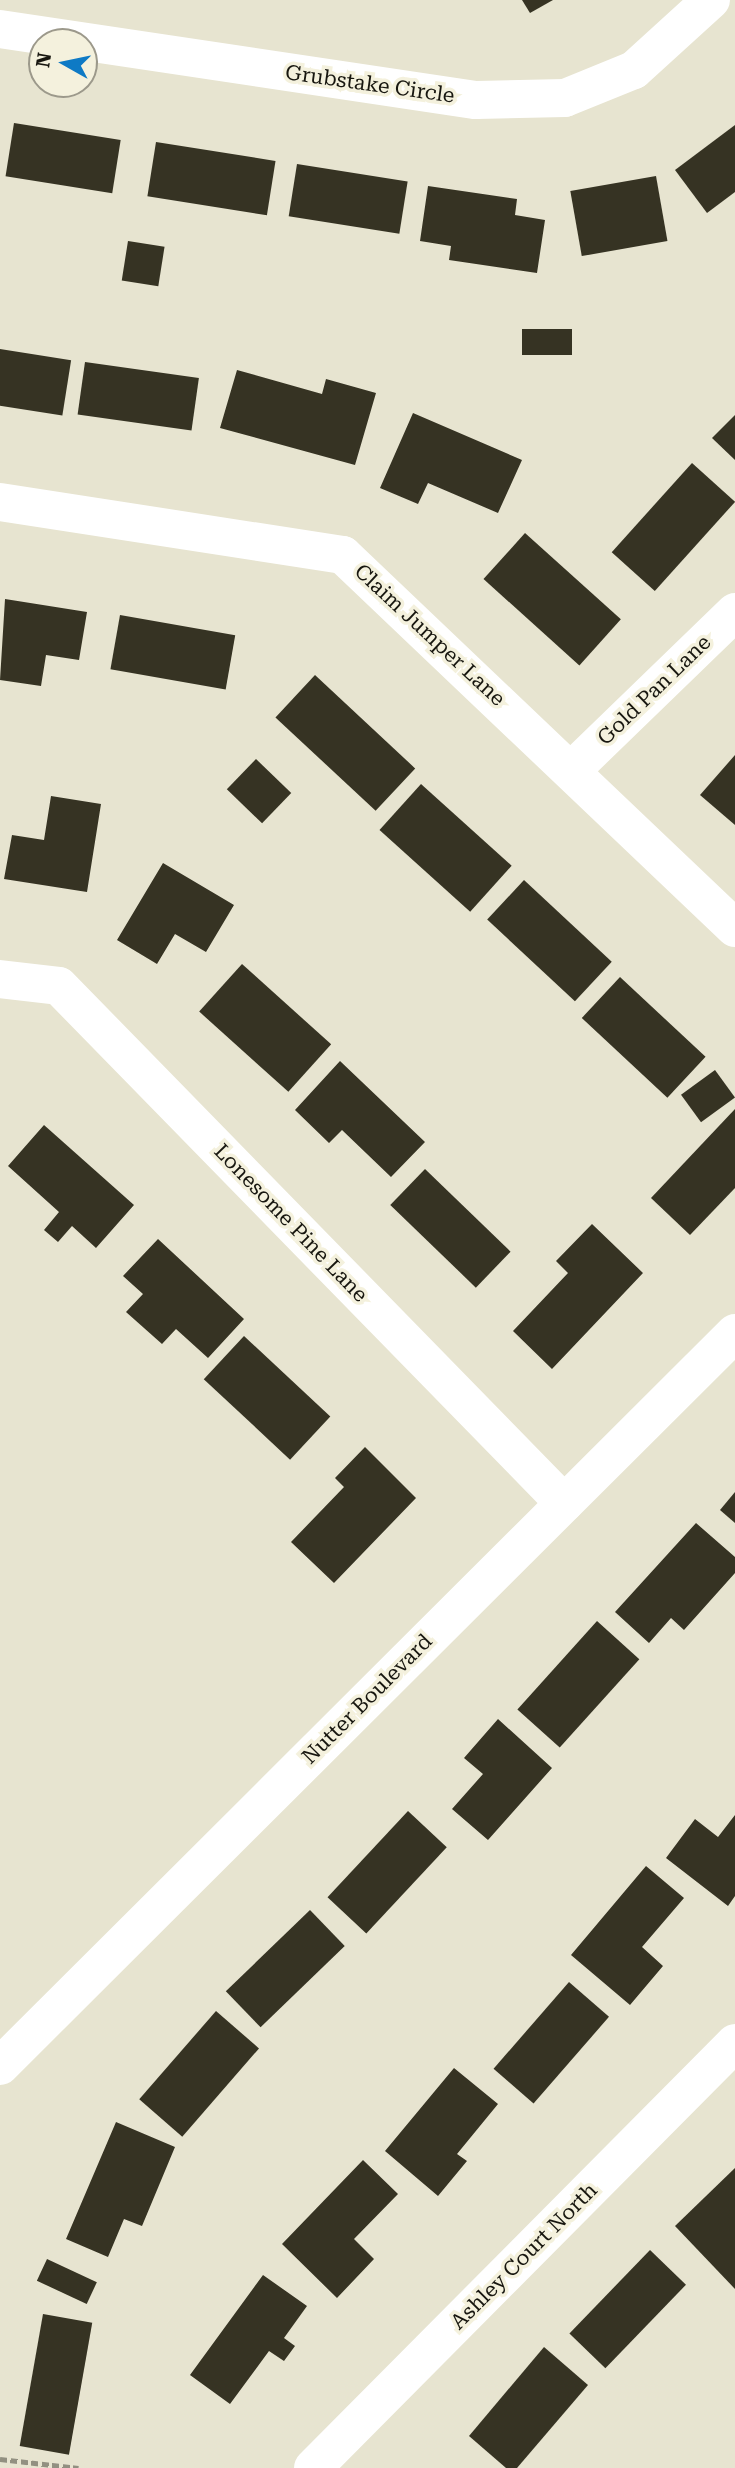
<!DOCTYPE html>
<html>
<head>
<meta charset="utf-8">
<style>
	body { margin:0 }
	#map { position:relative; width:735px; height:2468px; overflow:hidden; background:#e7e4d0; font-family:"Roboto Serif",serif }
	div>[style] { position:absolute }
	[style*='--x'] { left:calc(var(--x)*1px); top:calc(var(--y)*1px); width:calc(var(--w)*1px); rotate:calc(var(--a)*1deg) }
	.building>* { inset:0; background:#363323; transform-origin:0 0 }
	.path>* { height:4.5px; margin-top:-2.25px; transform-origin:0; background:repeating-linear-gradient(90deg,#929081 0 7px,transparent 0 10.5px) }
	.minor>* { height:38px; margin:-19px; padding:0 19px; transform-origin:19px; border-radius:19px; background:#fff }
	span { translate:-50% -50%; white-space:nowrap; text-align:center; line-height:1.15; -webkit-text-stroke:7px #f4f1dd; paint-order:stroke }
	.street-label { font-size:21px; color:#17160f }
	.north { position:absolute; left:28px; top:28px; width:70px; height:70px; box-sizing:border-box; background:#f4f1dd; border:2px solid #9c998b; border-radius:50%; rotate:279deg; font-size:19px; font-weight:700; line-height:28px; text-align:center; color:#17160f }
	.north::after { content:''; display:block; margin:auto; width:24px; height:32px; background:#0e7ac5; clip-path:polygon(50% 0,100% 100%,50% 72%,0 100%) }
</style>
</head>
<body>
<div id="map">
	<div class="building">
		<i style="clip-path:polygon(522px 0,553px 0,530px 13px)"></i>
		<i style="left:14px;top:123px;width:108px;height:54px;rotate:9deg"></i>
		<i style="clip-path:polygon(735px 125px,735px 192px,707px 213px,675px 170px)"></i>
		<i style="left:156px;top:142px;width:121px;height:55px;rotate:9deg"></i>
		<i style="left:297px;top:164px;width:112px;height:53px;rotate:9deg"></i>
		<i style="left:656px;top:176px;width:66px;height:87px;rotate:80deg"></i>
		<i style="clip-path:polygon(428px 186px,517px 199px,515px 215px,545px 220px,537px 273px,449px 260px,451px 246px,420px 241px)"></i>
		<i style="left:128px;top:241px;width:37px;height:40px;rotate:9deg"></i>
		<i style="left:522px;top:329px;width:50px;height:26px"></i>
		<i style="left:0;top:349px;width:72px;height:56px;rotate:9deg"></i>
		<i style="left:85px;top:362px;width:115px;height:53px;rotate:8deg"></i>
		<i style="clip-path:polygon(237px 370px,322px 394px,326px 379px,376px 393px,355px 465px,220px 428px)"></i>
		<i style="clip-path:polygon(413px 413px,522px 460px,498px 513px,428px 483px,418px 504px,380px 488px)"></i>
		<i style="clip-path:polygon(735px 415px,735px 460px,712px 438px)"></i>
		<i style="left:692px;top:463px;width:58px;height:120px;rotate:42deg"></i>
		<i style="left:525px;top:533px;width:129px;height:62px;rotate:42deg"></i>
		<i style="clip-path:polygon(5px 599px,87px 612px,79px 660px,46px 655px,41px 686px,0 680px)"></i>
		<i style="left:120px;top:615px;width:117px;height:55px;rotate:10deg"></i>
		<i style="left:315px;top:675px;width:137px;height:58px;rotate:43deg"></i>
		<i style="clip-path:polygon(735px 755px,735px 825px,700px 795px)"></i>
		<i style="left:256px;top:759px;width:49px;height:42px;rotate:44deg"></i>
		<i style="left:421px;top:784px;width:122px;height:62px;rotate:42deg"></i>
		<i style="clip-path:polygon(51px 796px,101px 804px,87px 892px,4px 879px,12px 835px,44px 840px)"></i>
		<i style="clip-path:polygon(163px 863px,234px 905px,206px 952px,175px 934px,157px 964px,117px 940px)"></i>
		<i style="left:524px;top:880px;width:120px;height:54px;rotate:43deg"></i>
		<i style="left:242px;top:964px;width:120px;height:64px;rotate:42deg"></i>
		<i style="left:620px;top:977px;width:117px;height:56px;rotate:43deg"></i>
		<i style="clip-path:polygon(340px 1061px,425px 1142px,391px 1177px,342px 1130px,329px 1143px,295px 1110px)"></i>
		<i style="left:715px;top:1070px;width:34px;height:42px;rotate:54deg"></i>
		<i style="clip-path:polygon(735px 1109px,735px 1188px,690px 1235px,651px 1198px)"></i>
		<i style="clip-path:polygon(44px 1125px,134px 1205px,96px 1248px,72px 1226px,58px 1242px,44px 1230px,59px 1212px,8px 1166px)"></i>
		<i style="left:425px;top:1169px;width:119px;height:50px;rotate:44deg"></i>
		<i style="clip-path:polygon(592px 1224px,643px 1273px,552px 1369px,513px 1331px,568px 1273px,556px 1261px)"></i>
		<i style="clip-path:polygon(158px 1239px,244px 1319px,208px 1358px,176px 1329px,162px 1344px,126px 1312px,143px 1294px,123px 1276px)"></i>
		<i style="left:244px;top:1336px;width:118px;height:59px;rotate:43deg"></i>
		<i style="clip-path:polygon(365px 1447px,416px 1498px,334px 1583px,291px 1542px,344px 1487px,335px 1478px)"></i>
		<i style="clip-path:polygon(735px 1492px,735px 1523px,720px 1510px)"></i>
		<i style="clip-path:polygon(696px 1523px,735px 1557px,735px 1573px,684px 1630px,671px 1618px,649px 1643px,615px 1612px)"></i>
		<i style="left:597px;top:1621px;width:57px;height:119px;rotate:42deg"></i>
		<i style="clip-path:polygon(498px 1719px,552px 1768px,488px 1840px,452px 1809px,483px 1774px,464px 1758px)"></i>
		<i style="left:408px;top:1811px;width:53px;height:118px;rotate:43deg"></i>
		<i style="clip-path:polygon(735px 1815px,735px 1896px,728px 1906px,666px 1858px,695px 1819px,718px 1837px)"></i>
		<i style="clip-path:polygon(646px 1866px,684px 1898px,642px 1947px,663px 1966px,630px 2005px,571px 1955px)"></i>
		<i style="left:310px;top:1910px;width:50px;height:117px;rotate:46deg"></i>
		<i style="left:569px;top:1982px;width:53px;height:115px;rotate:41deg"></i>
		<i style="left:216px;top:2011px;width:57px;height:117px;rotate:41deg"></i>
		<i style="clip-path:polygon(454px 2068px,498px 2104px,457px 2154px,467px 2161px,438px 2196px,385px 2151px)"></i>
		<i style="clip-path:polygon(116px 2122px,175px 2147px,142px 2226px,124px 2219px,108px 2257px,66px 2239px)"></i>
		<i style="clip-path:polygon(363px 2160px,398px 2194px,354px 2239px,374px 2259px,337px 2298px,282px 2244px)"></i>
		<i style="clip-path:polygon(735px 2168px,735px 2289px,675px 2226px)"></i>
		<i style="left:650px;top:2250px;width:50px;height:116px;rotate:44deg"></i>
		<i style="left:47px;top:2259px;width:55px;height:24px;rotate:25deg"></i>
		<i style="clip-path:polygon(263px 2275px,307px 2306px,284px 2338px,295px 2346px,284px 2361px,269px 2351px,230px 2404px,190px 2375px)"></i>
		<i style="left:43px;top:2314px;width:50px;height:134px;rotate:10deg"></i>
		<i style="clip-path:polygon(544px 2347px,588px 2385px,517px 2468px,506px 2468px,469px 2436px)"></i>
	</div>
	<div class="path">
		<i style="--x:0;--y:2459;--w:79;--a:6.6"></i>
	</div>
	<div class="minor">
		<i style="--x:0;--y:29;--w:481;--a:8.5"></i>
		<i style="--x:476;--y:100;--w:89;--a:-1.3"></i>
		<i style="--x:565;--y:98;--w:74;--a:-22.1"></i>
		<i style="--x:634;--y:70;--w:104;--a:-42.3"></i>
		<i style="--x:0;--y:502;--w:347;--a:8.8"></i>
		<i style="--x:343;--y:555;--w:541;--a:43.58"></i>
		<i style="--x:574;--y:768;--w:224;--a:-44.1"></i>
		<i style="--x:0;--y:979;--w:59;--a:6.8"></i>
		<i style="--x:59;--y:986;--w:723;--a:45.67"></i>
		<i style="--x:0;--y:2066;--w:1038;--a:-44.92"></i>
		<i style="--x:313;--y:2468;--w:599;--a:-45.2"></i>
	</div>
	<div class="street-label">
		<span style="left:370px;top:84px;rotate:8deg">Grubstake Circle</span>
		<span style="left:430px;top:635px;rotate:43deg">Claim Jumper Lane</span>
		<span style="left:654px;top:690px;rotate:-44deg">Gold Pan Lane</span>
		<span style="left:291px;top:1223px;rotate:46deg">Lonesome Pine Lane</span>
		<span style="left:367px;top:1699px;rotate:-45deg">Nutter Boulevard</span>
		<span style="left:524px;top:2256px;rotate:-45deg">Ashley Court North</span>
	</div>
	<div class="north">N</div>
</div>
</body>
</html>
